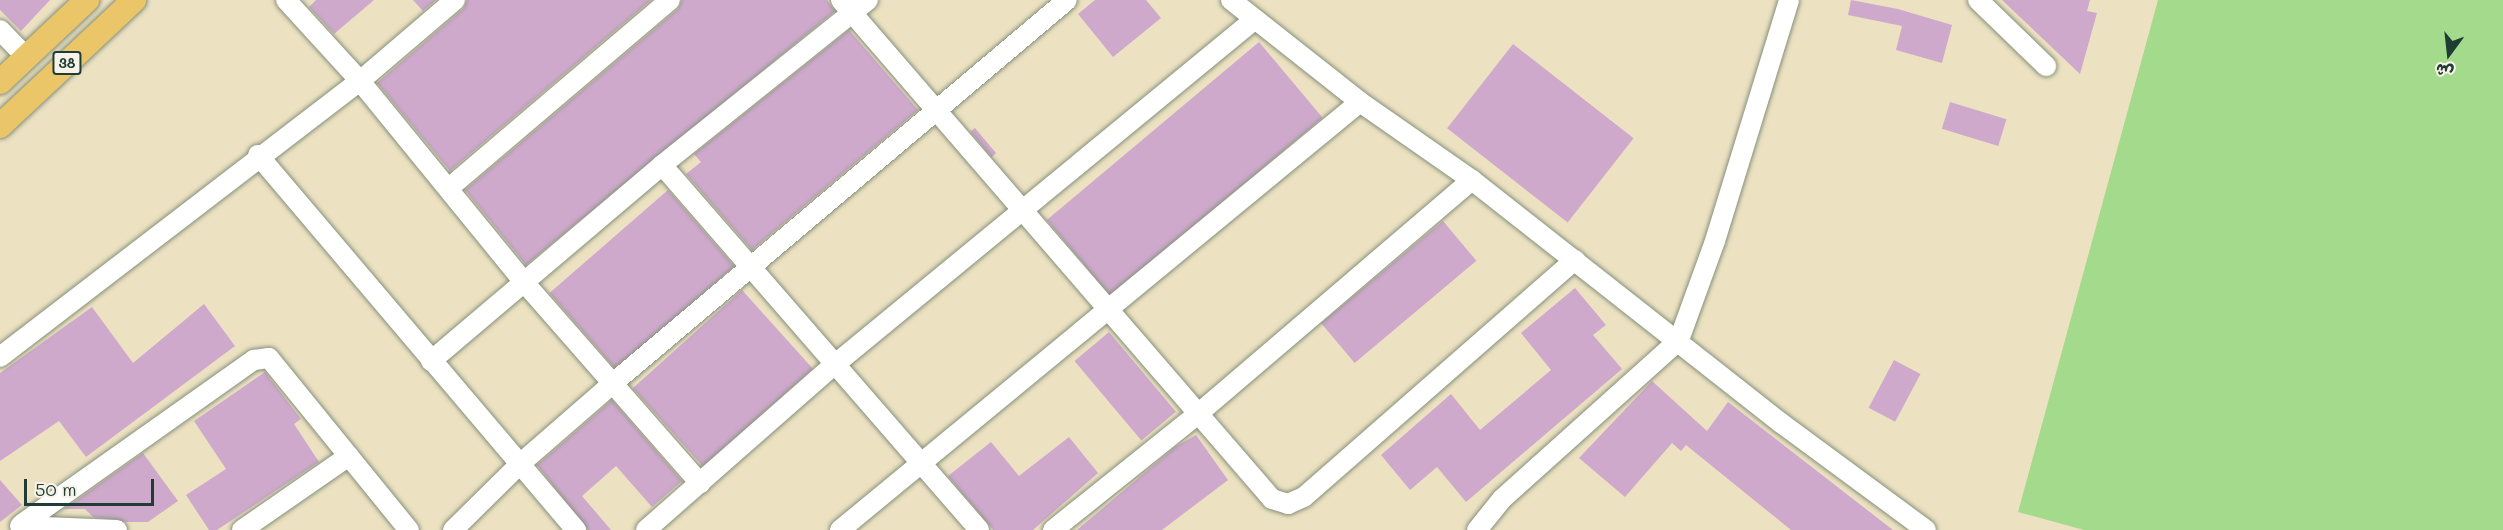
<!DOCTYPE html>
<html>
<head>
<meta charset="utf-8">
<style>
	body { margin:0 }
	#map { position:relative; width:2503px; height:530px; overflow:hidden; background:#ece2c2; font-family:Mali,"Playpen Sans Arabic",sans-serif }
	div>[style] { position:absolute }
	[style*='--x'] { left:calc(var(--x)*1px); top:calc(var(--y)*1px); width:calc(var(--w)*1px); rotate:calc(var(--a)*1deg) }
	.green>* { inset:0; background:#a4da8b }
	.building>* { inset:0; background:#cea9cc; transform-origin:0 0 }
	.roads { filter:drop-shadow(0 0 2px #86907b) drop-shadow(0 0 2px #86907b) }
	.minor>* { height:20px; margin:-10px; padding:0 10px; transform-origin:10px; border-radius:10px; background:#fff }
	.major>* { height:24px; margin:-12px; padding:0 12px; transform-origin:12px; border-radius:12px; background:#ebc669 }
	span { translate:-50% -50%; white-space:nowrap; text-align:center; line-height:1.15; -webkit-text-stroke:4.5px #f7f3e8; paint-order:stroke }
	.shield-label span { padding:2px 4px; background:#f7f3e8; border:2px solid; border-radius:4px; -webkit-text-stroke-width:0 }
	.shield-label { font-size:14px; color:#1f3d34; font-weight:700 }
	.north { position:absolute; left:2419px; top:24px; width:60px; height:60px; -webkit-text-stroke:4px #f7f3e8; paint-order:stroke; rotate:195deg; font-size:16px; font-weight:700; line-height:24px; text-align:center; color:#1f3d34 }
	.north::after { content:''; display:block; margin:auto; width:21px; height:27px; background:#1f3d34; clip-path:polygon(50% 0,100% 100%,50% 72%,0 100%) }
	.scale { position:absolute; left:24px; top:479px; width:130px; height:27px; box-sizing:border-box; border:3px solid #1f3d34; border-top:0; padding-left:8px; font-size:18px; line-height:21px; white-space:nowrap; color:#1f3d34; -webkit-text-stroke:4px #f7f3e8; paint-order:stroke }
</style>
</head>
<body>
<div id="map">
	<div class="green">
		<i style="clip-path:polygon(2158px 0,2503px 0,2503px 530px,2084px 530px,2018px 512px)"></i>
	</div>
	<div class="building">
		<i style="clip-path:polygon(0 0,50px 0,21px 31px,0 10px)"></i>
		<i style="clip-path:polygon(316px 0,374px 0,334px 34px,309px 7px)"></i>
		<i style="clip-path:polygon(413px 0,436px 0,423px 11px)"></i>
		<i style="clip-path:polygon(467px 0,651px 0,450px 171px,377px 83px,463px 9px)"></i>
		<i style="clip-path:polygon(682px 0,827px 0,835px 11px,526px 265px,465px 190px,678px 9px)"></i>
		<i style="clip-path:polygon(1095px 0,1146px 0,1161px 18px,1113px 57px,1078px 14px)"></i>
		<i style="clip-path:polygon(1851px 0,1898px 9px,1952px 25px,1942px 63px,1896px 50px,1902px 26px,1848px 15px)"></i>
		<i style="clip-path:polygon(2002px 0,2090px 0,2087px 11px,2097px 13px,2080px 74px)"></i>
		<i style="clip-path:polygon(849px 30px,918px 110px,752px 250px,686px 174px,701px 162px,694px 154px)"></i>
		<i style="left:1259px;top:42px;width:99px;height:277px;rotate:50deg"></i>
		<i style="left:1513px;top:44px;width:153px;height:107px;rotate:38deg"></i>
		<i style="left:1950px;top:102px;width:59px;height:28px;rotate:17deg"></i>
		<i style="left:975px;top:128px;width:33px;height:6px;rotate:50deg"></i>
		<i style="left:668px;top:190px;width:101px;height:157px;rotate:49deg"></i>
		<i style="left:1443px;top:221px;width:52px;height:159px;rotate:50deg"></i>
		<i style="clip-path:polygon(1575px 288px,1606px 325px,1593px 335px,1622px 369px,1466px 502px,1437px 467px,1410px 490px,1381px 455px,1451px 394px,1480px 430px,1551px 370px,1521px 333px)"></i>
		<i style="left:742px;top:290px;width:106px;height:147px;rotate:48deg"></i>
		<i style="clip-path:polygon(204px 304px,235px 346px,86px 457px,59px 421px,0 461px,0 373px,92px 307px,133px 363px)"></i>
		<i style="left:1109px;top:332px;width:104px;height:45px;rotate:50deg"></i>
		<i style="left:1894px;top:360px;width:30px;height:54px;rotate:28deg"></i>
		<i style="clip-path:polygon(265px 372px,301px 419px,294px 424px,319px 462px,217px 530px,209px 530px,186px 495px,226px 469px,194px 421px)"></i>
		<i style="clip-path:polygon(1652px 381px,1707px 431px,1728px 402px,1893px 530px,1791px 530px,1686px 445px,1681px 451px,1672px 443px,1625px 497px,1579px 458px)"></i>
		<i style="clip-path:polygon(612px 400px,682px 481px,652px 507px,616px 466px,582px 496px,611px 530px,588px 530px,537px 465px)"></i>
		<i style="clip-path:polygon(1196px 435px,1228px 480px,1162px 530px,1077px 530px,1175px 447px)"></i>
		<i style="clip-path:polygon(1069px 437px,1098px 473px,1033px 530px,993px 530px,948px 476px,991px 442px,1019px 476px)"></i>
		<i style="clip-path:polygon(143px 453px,178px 501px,148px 522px,126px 522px,93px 517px,85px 509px,64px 509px)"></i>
		<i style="clip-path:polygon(0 480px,22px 505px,0 522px)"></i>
	</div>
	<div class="roads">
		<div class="minor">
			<i style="--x:286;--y:0;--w:110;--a:47.6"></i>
			<i style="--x:360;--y:81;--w:258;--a:50.8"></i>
			<i style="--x:523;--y:281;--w:269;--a:48.8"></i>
			<i style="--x:841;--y:0;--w:659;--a:49.18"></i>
			<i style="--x:1272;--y:499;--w:17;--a:17"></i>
			<i style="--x:1288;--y:504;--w:17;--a:-24"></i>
			<i style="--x:1304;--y:497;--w:360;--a:-41.2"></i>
			<i style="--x:1231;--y:0;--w:164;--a:38.3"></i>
			<i style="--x:1360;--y:102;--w:136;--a:34.9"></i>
			<i style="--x:1472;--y:180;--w:393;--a:38.2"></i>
			<i style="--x:1781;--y:423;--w:180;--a:36.4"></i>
			<i style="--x:1978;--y:0;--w:95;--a:44.1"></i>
			<i style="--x:0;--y:30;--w:37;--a:46"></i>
			<i style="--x:258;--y:155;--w:492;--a:49.7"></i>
			<i style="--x:662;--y:165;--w:483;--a:49"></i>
			<i style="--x:449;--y:188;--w:290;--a:-40.4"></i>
			<i style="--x:0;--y:357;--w:454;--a:-37.5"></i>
			<i style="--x:360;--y:81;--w:125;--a:-40.5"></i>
			<i style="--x:431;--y:361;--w:303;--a:-40.3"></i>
			<i style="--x:662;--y:165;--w:264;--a:-38.7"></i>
			<i style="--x:22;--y:524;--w:284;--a:-35.3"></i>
			<i style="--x:254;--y:360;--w:15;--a:-8"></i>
			<i style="--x:269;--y:358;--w:222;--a:50.9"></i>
			<i style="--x:20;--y:526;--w:97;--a:2.4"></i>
			<i style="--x:242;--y:530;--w:130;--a:-34.7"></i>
			<i style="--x:453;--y:530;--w:94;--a:-44.6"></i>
			<i style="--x:520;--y:464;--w:122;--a:-41"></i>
			<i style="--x:612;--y:384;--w:595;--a:-40.16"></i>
			<i style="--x:646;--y:530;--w:249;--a:-41.3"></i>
			<i style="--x:833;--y:366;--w:546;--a:-39.43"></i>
			<i style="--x:840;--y:530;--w:673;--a:-39.46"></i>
			<i style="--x:1053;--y:530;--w:187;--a:-38.7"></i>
			<i style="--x:1199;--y:413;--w:359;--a:-40.5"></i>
			<i style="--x:1477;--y:530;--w:40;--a:-51"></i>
			<i style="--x:1502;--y:499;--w:238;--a:-41.9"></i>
			<i style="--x:1679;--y:340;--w:105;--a:-70"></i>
			<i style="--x:1715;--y:241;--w:252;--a:-72.9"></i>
		</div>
		<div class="major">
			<i style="--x:0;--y:82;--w:120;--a:-43.3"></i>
			<i style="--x:0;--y:126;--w:184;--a:-43.2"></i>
		</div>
	</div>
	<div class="shield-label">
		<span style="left:67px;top:63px">38</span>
	</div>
	<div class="north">ش</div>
	<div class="scale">50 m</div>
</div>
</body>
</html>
